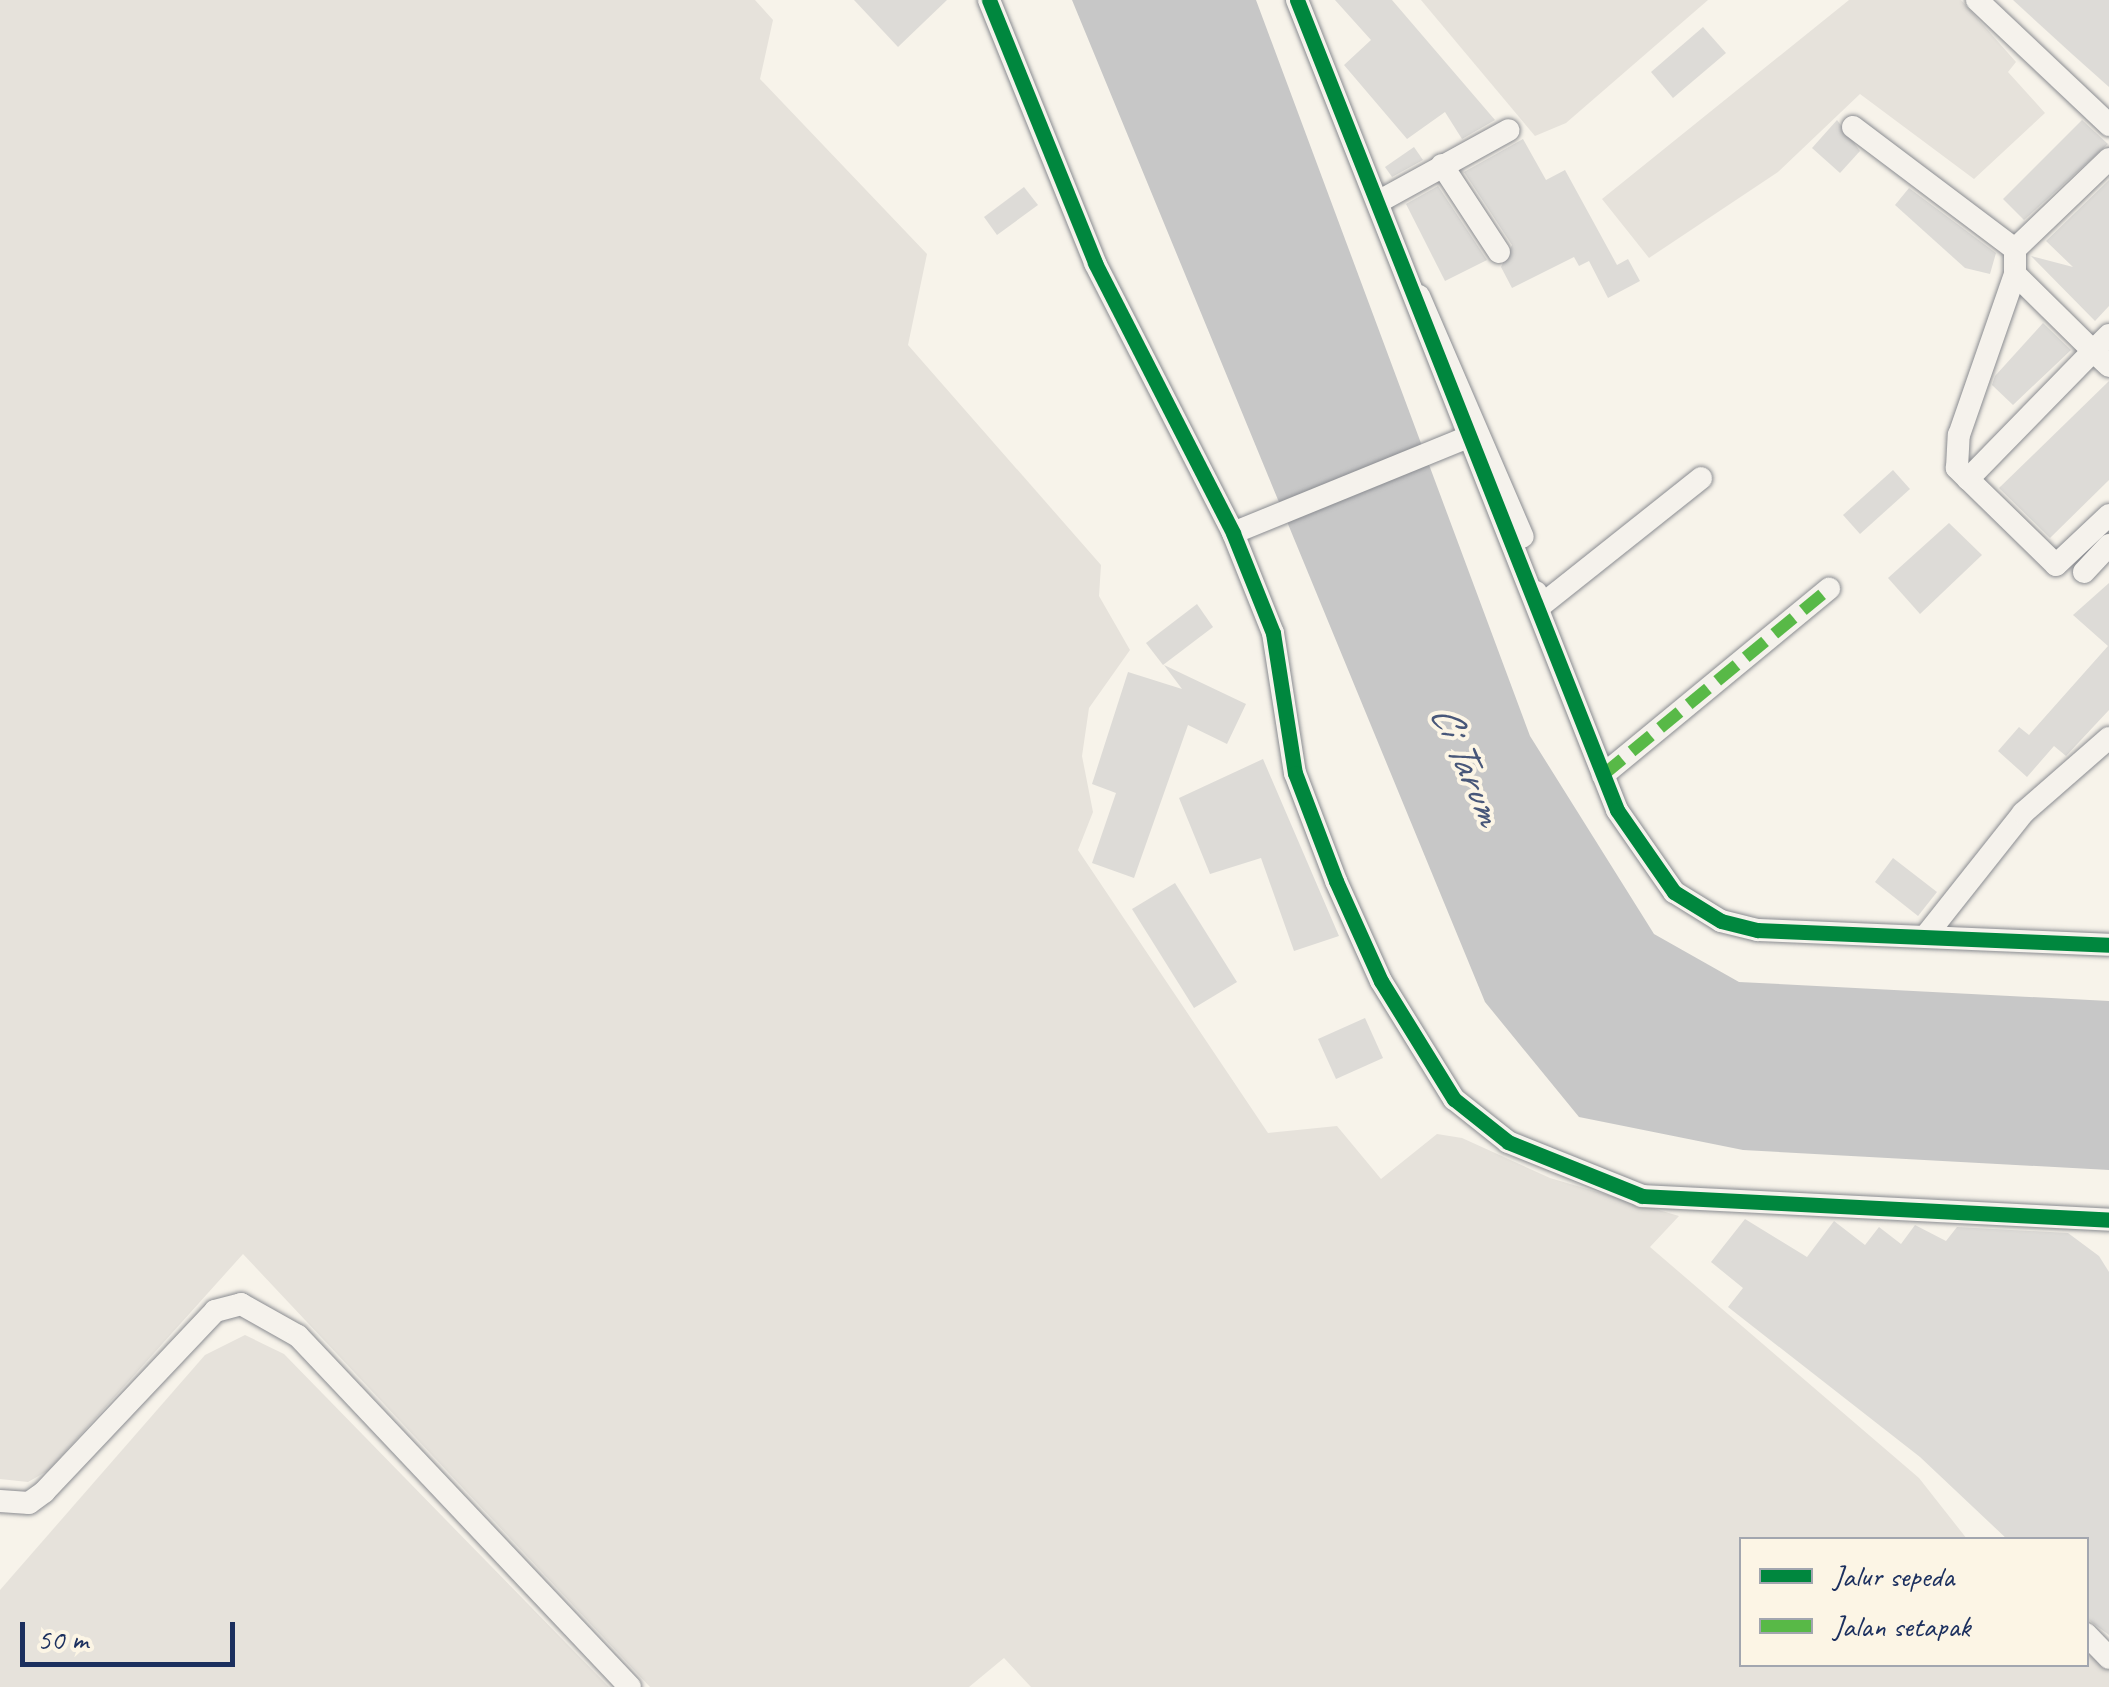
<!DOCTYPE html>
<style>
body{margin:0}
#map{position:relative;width:2109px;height:1687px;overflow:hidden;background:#f7f3ea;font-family:Caveat,sans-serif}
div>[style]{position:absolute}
.green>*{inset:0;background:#e6e2db}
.water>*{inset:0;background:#c7c7c7}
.building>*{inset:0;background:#dddbd7}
.roads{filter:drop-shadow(0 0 2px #8a8c91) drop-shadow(0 0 2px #8a8c91)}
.street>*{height:22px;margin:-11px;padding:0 11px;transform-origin:11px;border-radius:11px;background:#f5f2ec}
.quiet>*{height:12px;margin-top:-6px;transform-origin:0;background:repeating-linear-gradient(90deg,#58b947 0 25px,transparent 0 37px)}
.cycleway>*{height:15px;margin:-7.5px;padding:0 7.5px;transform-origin:7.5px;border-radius:7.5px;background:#00873e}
span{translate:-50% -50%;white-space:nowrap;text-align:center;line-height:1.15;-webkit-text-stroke:8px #fcf5e5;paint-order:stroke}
.water-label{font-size:42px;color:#485779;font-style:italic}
.legend{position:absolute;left:1739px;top:1537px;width:350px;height:130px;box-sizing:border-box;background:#fcf5e5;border:2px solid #a2a6af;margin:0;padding:12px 18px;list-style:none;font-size:30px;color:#1b2f5e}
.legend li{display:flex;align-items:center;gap:20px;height:50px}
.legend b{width:50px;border:2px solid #a2a6af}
.scale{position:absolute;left:20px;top:1622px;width:215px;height:45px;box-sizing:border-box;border:5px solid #1b2f5e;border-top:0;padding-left:12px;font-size:30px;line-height:35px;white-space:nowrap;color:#1b2f5e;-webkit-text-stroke:8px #fcf5e5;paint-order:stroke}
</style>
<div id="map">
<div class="green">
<div style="clip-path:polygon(0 0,755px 0,773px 20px,760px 79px,927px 254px,908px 345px,1101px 565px,1099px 596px,1130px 650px,1089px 708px,1082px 756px,1093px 812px,1078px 850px,1268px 1133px,1337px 1126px,1381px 1179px,1437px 1134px,1462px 1138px,1550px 1178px,1679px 1216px,1650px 1247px,1919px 1478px,1967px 1539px,1742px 1540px,1742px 1664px,2086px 1664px,2087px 1647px,2109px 1669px,2109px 1687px,1031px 1687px,1004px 1658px,969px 1687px,650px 1687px,243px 1254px,49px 1470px,28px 1482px,0 1479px)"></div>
<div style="clip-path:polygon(1421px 0,1708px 0,1566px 123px,1535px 136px)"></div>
<div style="clip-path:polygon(1849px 0,1961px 0,2016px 62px,2008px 72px,2045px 113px,1974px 179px,1860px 94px,1778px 172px,1649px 258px,1602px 199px)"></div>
<div style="clip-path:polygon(245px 1335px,284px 1354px,609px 1687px,0 1687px,0 1590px,205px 1355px)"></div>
</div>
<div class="water">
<div style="clip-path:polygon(1072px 0,1256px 0,1530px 736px,1654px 934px,1739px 982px,2109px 1001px,2109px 1170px,1743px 1150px,1579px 1117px,1485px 1002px)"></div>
</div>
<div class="building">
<div style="clip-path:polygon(854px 0,947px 0,898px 47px)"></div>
<div style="clip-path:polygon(1335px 0,1392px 0,1495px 120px,1462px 139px,1445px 112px,1407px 139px,1344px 65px,1371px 40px)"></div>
<div style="clip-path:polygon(2013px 0,2109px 0,2109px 87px,2072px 54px)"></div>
<div style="clip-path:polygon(1703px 27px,1726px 53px,1673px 98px,1651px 72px)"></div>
<div style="clip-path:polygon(1837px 120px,1860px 151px,1840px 173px,1812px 148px)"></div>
<div style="clip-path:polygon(2082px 120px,2108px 144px,2024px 220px,2003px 199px)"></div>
<div style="clip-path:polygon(1523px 139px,1546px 180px,1565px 170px,1617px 265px,1628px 259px,1640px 281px,1608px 298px,1589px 261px,1579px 266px,1574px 257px,1512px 288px,1501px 267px,1512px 245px,1464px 172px)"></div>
<div style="clip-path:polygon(1414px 147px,1423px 160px,1392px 177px,1385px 167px)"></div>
<div style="clip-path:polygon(2109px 180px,2109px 306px,2095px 321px,2031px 256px,2073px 267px,2046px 241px)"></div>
<div style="clip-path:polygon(1438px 186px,1487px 260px,1445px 281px,1406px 204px)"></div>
<div style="clip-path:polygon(1024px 187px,1038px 205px,997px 235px,984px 217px)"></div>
<div style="clip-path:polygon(1909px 188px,1996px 253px,1990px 274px,1965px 268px,1895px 205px)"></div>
<div style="clip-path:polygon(2043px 323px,2071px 350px,2013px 405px,1992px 385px,1995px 376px)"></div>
<div style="clip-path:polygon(2109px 381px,2109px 480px,2050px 538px,1999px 488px)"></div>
<div style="clip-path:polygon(1893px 470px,1910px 489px,1860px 534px,1843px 515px)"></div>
<div style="clip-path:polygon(1949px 523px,1982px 555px,1920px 614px,1888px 578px)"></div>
<div style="clip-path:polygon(2109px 583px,2109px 710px,2066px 756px,2054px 746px,2027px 777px,1998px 751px,2019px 727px,2029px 735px,2108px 646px,2073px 615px)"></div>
<div style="clip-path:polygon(1197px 604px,1213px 627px,1163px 665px,1146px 643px)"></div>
<div style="clip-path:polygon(1164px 665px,1246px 704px,1227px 744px,1188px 725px,1134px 878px,1092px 863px,1116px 793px,1092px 784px,1128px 672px,1182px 689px)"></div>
<div style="clip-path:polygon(1263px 759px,1339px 936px,1294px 951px,1261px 858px,1210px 874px,1179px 798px)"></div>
<div style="clip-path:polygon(1893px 858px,1937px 892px,1918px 916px,1875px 882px)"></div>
<div style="clip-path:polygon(1175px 883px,1237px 982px,1194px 1008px,1132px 909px)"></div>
<div style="clip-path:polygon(1365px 1018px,1383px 1058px,1336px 1079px,1318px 1039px)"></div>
<div style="clip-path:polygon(1745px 1219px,1807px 1257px,1834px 1221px,1865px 1245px,1879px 1227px,1901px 1244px,1915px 1225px,1946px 1241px,1957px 1227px,2068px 1233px,2099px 1256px,2109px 1272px,2109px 1635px,2086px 1618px,2086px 1540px,2008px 1540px,1920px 1457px,1728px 1307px,1743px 1288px,1711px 1262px)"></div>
</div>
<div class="roads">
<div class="street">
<div style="left:989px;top:0;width:284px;rotate:68deg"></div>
<div style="left:1095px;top:263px;width:303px;rotate:62.9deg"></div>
<div style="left:1233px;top:533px;width:108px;rotate:68.2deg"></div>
<div style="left:1273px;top:633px;width:142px;rotate:81.1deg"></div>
<div style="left:1295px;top:773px;width:116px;rotate:69.2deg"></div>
<div style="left:1336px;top:881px;width:110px;rotate:65.8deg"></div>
<div style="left:1381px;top:981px;width:139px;rotate:58.3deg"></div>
<div style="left:1454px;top:1099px;width:69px;rotate:38.5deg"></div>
<div style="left:1508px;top:1142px;width:144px;rotate:21.9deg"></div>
<div style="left:1642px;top:1196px;width:468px;rotate:2.9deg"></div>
<div style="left:1297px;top:0;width:871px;rotate:68.44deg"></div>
<div style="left:1617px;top:810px;width:100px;rotate:55.2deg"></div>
<div style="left:1674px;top:892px;width:55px;rotate:31.7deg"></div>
<div style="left:1721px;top:921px;width:38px;rotate:14deg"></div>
<div style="left:1758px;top:930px;width:351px;rotate:2.4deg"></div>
<div style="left:1977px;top:0;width:182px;rotate:43.4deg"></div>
<div style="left:1853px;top:127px;width:203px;rotate:37deg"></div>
<div style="left:2109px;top:159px;width:130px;rotate:136.2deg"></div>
<div style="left:2015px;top:249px;width:25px;rotate:90deg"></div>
<div style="left:2015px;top:274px;width:110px;rotate:44.6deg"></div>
<div style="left:2093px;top:351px;width:179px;rotate:134.3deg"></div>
<div style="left:1968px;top:479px;width:123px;rotate:44.3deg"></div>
<div style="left:2056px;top:565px;width:73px;rotate:-43.3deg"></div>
<div style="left:1442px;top:165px;width:104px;rotate:56.8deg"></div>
<div style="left:1378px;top:202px;width:149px;rotate:-28.8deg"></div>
<div style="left:1419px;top:296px;width:262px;rotate:66.7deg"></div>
<div style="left:2109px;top:335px;width:23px;rotate:135deg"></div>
<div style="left:2093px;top:351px;width:22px;rotate:43deg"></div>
<div style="left:1968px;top:479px;width:16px;rotate:-135deg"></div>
<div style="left:1957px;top:468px;width:33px;rotate:-87deg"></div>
<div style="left:1959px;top:435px;width:170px;rotate:-70.8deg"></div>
<div style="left:1233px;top:533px;width:248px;rotate:-22.2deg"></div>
<div style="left:2084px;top:572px;width:37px;rotate:-47deg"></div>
<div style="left:1536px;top:592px;width:15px;rotate:79deg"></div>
<div style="left:1539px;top:607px;width:207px;rotate:-38.5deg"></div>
<div style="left:1603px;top:775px;width:293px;rotate:-39.5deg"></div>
<div style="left:1928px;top:933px;width:153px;rotate:-51.6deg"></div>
<div style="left:2023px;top:813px;width:114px;rotate:-41.1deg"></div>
<div style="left:0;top:1501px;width:29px;rotate:4deg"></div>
<div style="left:29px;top:1503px;width:19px;rotate:-36deg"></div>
<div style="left:44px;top:1492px;width:249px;rotate:-46.6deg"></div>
<div style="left:215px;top:1311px;width:27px;rotate:-15deg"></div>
<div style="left:241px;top:1304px;width:65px;rotate:29.3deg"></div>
<div style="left:298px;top:1336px;width:483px;rotate:46.6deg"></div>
<div style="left:2086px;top:1634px;width:33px;rotate:46deg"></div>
</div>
</div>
<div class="quiet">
<div style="left:1603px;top:775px;width:293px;rotate:-39.5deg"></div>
</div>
<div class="cycleway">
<div style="left:989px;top:0;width:284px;rotate:68deg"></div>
<div style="left:1095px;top:263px;width:303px;rotate:62.9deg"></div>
<div style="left:1233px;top:533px;width:108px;rotate:68.2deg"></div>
<div style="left:1273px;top:633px;width:142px;rotate:81.1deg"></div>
<div style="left:1295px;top:773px;width:116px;rotate:69.2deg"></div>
<div style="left:1336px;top:881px;width:110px;rotate:65.8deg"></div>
<div style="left:1381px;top:981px;width:139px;rotate:58.3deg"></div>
<div style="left:1454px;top:1099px;width:69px;rotate:38.5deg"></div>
<div style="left:1508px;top:1142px;width:144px;rotate:21.9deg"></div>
<div style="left:1642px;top:1196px;width:468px;rotate:2.9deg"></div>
<div style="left:1297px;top:0;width:871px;rotate:68.44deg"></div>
<div style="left:1617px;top:810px;width:100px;rotate:55.2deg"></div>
<div style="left:1674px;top:892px;width:55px;rotate:31.7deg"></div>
<div style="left:1721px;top:921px;width:38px;rotate:14deg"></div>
<div style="left:1758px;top:930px;width:351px;rotate:2.4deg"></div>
</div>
<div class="water-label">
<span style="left:1467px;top:764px;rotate:67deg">Ci Tarum</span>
</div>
<ul class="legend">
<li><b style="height:12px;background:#00873e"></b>Jalur sepeda</li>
<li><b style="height:12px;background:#58b947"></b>Jalan setapak</li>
</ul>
<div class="scale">50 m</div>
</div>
